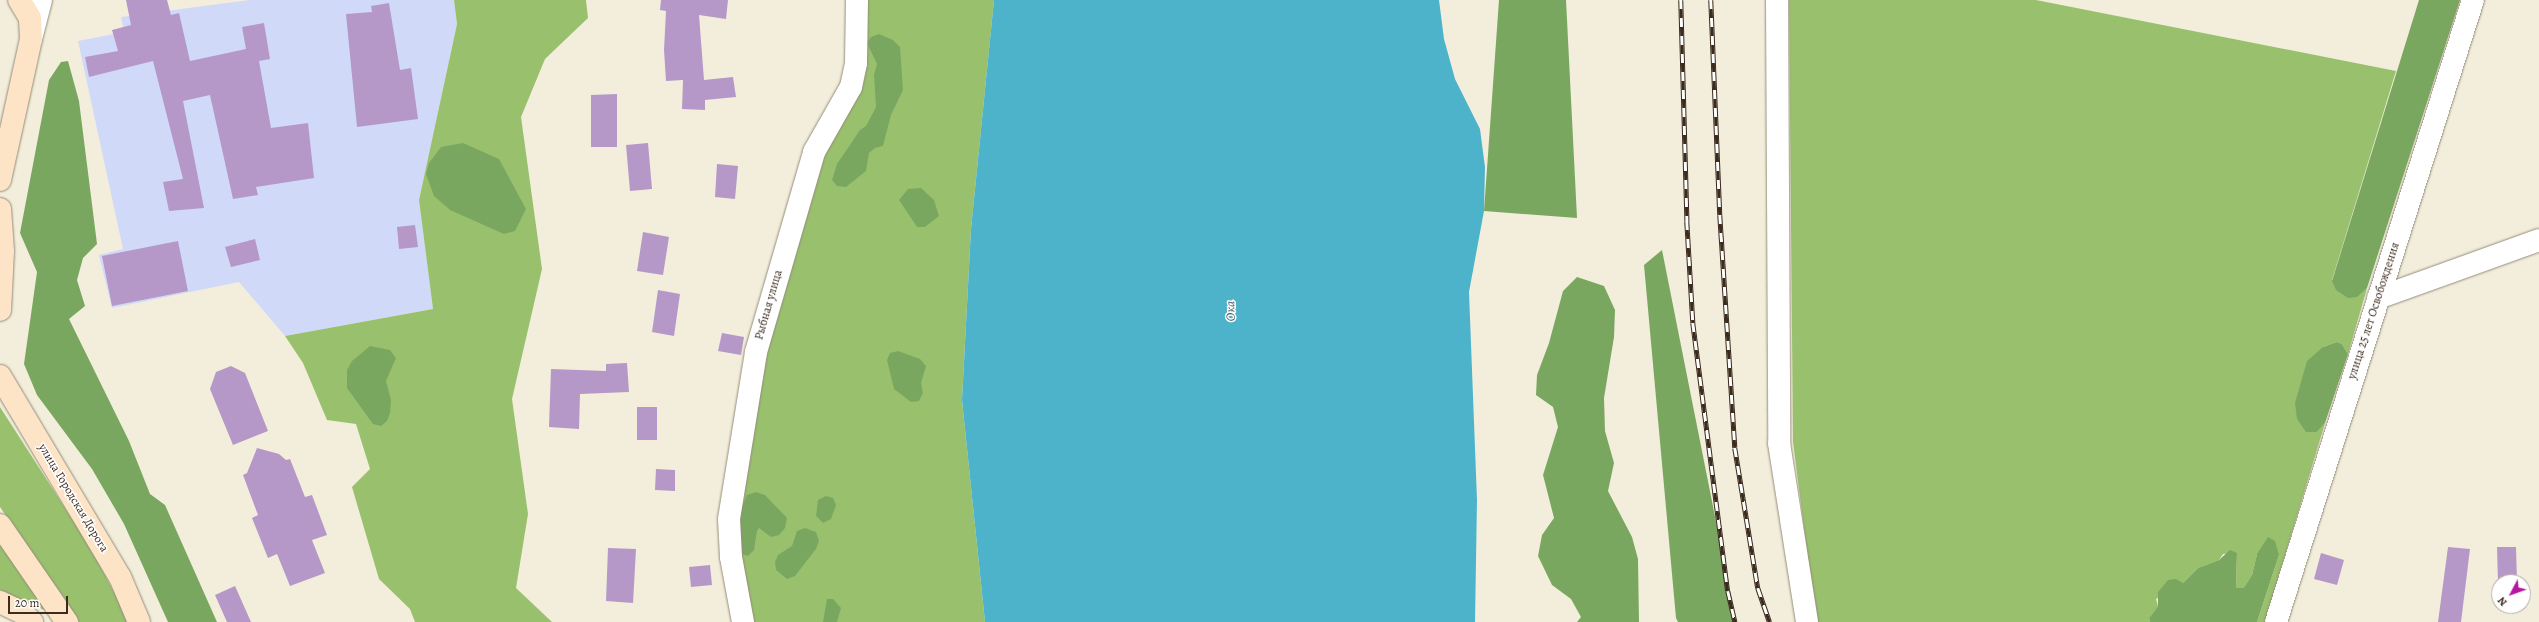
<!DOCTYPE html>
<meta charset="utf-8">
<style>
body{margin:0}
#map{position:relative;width:2539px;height:622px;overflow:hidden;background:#f2eedb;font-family:Alegreya,serif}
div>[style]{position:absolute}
.built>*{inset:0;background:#d1d9f9}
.green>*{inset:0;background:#99c16d}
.forest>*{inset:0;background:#7aa760}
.water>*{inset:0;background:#4db3cb}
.building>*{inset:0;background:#b598c7}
.roads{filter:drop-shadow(0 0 1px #968c7c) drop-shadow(0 0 1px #968c7c)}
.street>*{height:22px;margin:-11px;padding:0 11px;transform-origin:11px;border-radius:11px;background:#fff}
.secondary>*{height:22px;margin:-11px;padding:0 11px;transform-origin:11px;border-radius:11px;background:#fee4c6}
.rail>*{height:4.5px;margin-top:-2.25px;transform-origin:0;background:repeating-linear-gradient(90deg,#fff 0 9px,#3b2a1e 0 18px);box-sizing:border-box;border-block:1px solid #3b2a1e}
span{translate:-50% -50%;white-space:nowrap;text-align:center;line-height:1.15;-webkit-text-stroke:3px #fff;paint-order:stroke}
.street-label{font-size:12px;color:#3b2a1e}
.water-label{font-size:13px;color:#426163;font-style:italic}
.north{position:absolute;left:2491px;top:574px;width:40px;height:40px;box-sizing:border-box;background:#fff;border:1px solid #b1aaa5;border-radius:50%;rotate:229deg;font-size:11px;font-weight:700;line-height:16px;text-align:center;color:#3b2a1e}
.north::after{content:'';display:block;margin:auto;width:14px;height:18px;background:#b5179e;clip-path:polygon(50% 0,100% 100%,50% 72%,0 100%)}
.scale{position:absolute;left:8px;top:596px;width:60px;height:18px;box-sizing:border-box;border:2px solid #3b2a1e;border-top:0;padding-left:5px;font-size:12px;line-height:14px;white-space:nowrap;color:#3b2a1e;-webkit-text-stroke:3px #fff;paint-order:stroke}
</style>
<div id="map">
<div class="built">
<div style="clip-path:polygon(249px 0,454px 0,457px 24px,419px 200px,433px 309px,285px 336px,239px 282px,112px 308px,99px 255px,123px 249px,78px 41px,124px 32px,121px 17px)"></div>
</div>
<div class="green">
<div style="clip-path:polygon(454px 0,586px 0,588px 18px,545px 59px,521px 117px,542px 269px,512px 399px,528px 514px,516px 588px,552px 622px,415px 622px,410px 609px,379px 579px,352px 487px,370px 469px,356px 424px,327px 420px,303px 363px,285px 336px,433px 309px,419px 200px,457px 24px)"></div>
<div style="clip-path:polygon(850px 0,994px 0,971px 229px,962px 400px,985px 622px,736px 622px,749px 350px,845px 85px)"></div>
<div style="clip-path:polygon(1789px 0,2036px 0,2396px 71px,2332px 280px,2357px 296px,2367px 288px,2348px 354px,2342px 344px,2337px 342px,2323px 347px,2317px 432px,2325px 423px,2265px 622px,2257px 622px,2279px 555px,2257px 554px,2252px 575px,2244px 589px,2236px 588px,2237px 553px,2223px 554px,2219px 560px,2198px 568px,2183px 583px,2156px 599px,2158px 606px,2149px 618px,2150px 622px,1816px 622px,1793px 442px)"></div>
<div style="clip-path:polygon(0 407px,90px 547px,130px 622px,79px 622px,0 507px)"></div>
<div style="clip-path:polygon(0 545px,49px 612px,0 590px)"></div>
</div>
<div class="forest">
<div style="clip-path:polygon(1499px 0,1566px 0,1577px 218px,1484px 211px)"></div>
<div style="clip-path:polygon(2419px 0,2460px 0,2367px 288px,2357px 297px,2348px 298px,2336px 290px,2332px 281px)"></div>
<div style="clip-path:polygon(879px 34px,893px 40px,900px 47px,903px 90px,891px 115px,883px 146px,875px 148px,869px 153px,866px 171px,846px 187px,837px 186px,832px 180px,837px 164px,860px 130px,866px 126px,876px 107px,874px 75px,877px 64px,867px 43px,871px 37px)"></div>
<div style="clip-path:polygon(68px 61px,79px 101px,97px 244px,83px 258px,77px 280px,85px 306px,69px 319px,129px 441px,150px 494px,165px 505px,217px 622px,168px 622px,124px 524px,92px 469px,37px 395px,24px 364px,37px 272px,20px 233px,49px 80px,61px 62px)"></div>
<div style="clip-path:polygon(463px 143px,499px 159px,526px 209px,515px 231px,504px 234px,450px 210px,434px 196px,426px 174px,429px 163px,441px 147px)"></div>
<div style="clip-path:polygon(921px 188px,934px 200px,939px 216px,925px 227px,917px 227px,899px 200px,908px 189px)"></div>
<div style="clip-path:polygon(1662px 250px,1736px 622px,1678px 622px,1676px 618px,1644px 265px)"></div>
<div style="clip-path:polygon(1577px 277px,1604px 286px,1615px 310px,1614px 337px,1604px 398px,1605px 431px,1614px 463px,1608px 491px,1632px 537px,1638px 559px,1639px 622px,1577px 622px,1581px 617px,1571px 599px,1552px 585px,1538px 556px,1542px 535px,1554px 518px,1543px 475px,1558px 427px,1553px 407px,1536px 395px,1537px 375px,1549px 343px,1563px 291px)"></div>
<div style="clip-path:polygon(2337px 342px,2342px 344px,2348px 354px,2325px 423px,2317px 432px,2306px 432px,2297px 419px,2295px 403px,2307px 361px,2323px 347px)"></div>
<div style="clip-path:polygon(370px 346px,390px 350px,396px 358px,386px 381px,391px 400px,390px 413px,387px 421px,381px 426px,373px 424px,347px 388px,347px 370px,352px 361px)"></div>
<div style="clip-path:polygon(898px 351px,920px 359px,926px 366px,921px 383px,923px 393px,919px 401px,911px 402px,894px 389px,887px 360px,890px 353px)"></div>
<div style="clip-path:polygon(756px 492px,765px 495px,787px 518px,785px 528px,779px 535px,771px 537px,759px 528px,757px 531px,754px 550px,748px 556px,739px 553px,732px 530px,747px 495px)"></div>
<div style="clip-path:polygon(826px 496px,833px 498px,836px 505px,831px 519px,823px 523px,816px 516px,818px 500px)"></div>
<div style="clip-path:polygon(805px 528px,816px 532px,819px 541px,816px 549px,795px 576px,787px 579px,776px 570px,775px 562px,778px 555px,792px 546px,797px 531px)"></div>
<div style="clip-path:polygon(2268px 537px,2275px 541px,2279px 555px,2257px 622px,2150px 622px,2149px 618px,2158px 606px,2158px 592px,2168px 580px,2176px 579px,2183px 583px,2198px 568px,2219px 560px,2230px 550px,2237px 553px,2236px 588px,2244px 588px,2252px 575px,2257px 554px)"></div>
<div style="clip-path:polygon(827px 599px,833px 599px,841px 608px,837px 622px,823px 622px)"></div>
</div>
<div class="water">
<div style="clip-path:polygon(994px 0,1439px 0,1444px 39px,1455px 79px,1480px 129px,1485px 167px,1484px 211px,1469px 292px,1477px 500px,1475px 622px,985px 622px,962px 400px,971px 229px)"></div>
</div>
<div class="building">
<div style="clip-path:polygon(126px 0,167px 0,171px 15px,179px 13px,190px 61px,246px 49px,242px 27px,264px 23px,270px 59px,259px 61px,271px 128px,308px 123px,314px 178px,256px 187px,258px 195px,233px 199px,210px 95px,183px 101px,204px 208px,169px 211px,163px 182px,183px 179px,153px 61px,89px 77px,85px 57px,118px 51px,112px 30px,131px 25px)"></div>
<div style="clip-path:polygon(661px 0,728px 0,726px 19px,699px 15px,704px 80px,733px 77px,736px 97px,705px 100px,705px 110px,682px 109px,683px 80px,666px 81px,664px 50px,666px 11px,660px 10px)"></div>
<div style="clip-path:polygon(389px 3px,400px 70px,411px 68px,418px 119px,357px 127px,346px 14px,372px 12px,371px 6px)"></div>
<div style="clip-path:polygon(617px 94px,617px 147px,591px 147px,591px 95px)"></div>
<div style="clip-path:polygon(648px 143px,652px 189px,630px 191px,626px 145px)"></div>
<div style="clip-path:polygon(717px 164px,738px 166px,735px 199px,715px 197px)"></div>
<div style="clip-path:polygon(415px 225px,418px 247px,399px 249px,397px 227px)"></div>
<div style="clip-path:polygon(643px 232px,669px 237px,663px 275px,637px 271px)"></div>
<div style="clip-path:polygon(255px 239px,260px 260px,231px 267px,225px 247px)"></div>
<div style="clip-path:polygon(178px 241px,188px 291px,112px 306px,102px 256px)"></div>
<div style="clip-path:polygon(658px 290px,680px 294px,674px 336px,652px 332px)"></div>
<div style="clip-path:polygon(722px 333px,744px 337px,741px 355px,718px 351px)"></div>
<div style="clip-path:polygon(627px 363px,629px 392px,580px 394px,579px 429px,549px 427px,551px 369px,606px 371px,606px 364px)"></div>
<div style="clip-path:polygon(231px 366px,245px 373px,268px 431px,233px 445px,210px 389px,216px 372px)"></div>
<div style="clip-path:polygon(637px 407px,657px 407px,657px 440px,637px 440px)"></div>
<div style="clip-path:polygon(257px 448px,279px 454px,286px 460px,290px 459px,305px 497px,312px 495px,327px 535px,312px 540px,325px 573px,290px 586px,277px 554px,268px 558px,252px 518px,258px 515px,243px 475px,247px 473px)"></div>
<div style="clip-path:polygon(656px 469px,675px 470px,675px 491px,655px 490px)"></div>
<div style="clip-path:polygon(2448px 547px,2470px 549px,2461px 622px,2438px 622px)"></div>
<div style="clip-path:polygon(2497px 547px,2516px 547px,2517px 582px,2498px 582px)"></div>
<div style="clip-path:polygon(608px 548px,636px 549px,633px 603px,606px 601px)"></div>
<div style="clip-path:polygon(2321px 553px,2344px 560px,2337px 585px,2314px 579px)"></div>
<div style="clip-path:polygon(710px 565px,712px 585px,691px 587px,689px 567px)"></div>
<div style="clip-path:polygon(235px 586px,251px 622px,227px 622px,215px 595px)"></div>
</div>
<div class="roads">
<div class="street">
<div style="left:1777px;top:0;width:443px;rotate:89.7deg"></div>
<div style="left:1779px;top:443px;width:181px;rotate:81.1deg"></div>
<div style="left:31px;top:39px;width:40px;rotate:-75.6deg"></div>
<div style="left:2378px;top:298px;width:171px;rotate:-19.8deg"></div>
<div style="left:743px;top:622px;width:66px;rotate:-100.5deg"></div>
<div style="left:731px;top:557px;width:38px;rotate:-93deg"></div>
<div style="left:729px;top:519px;width:169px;rotate:-80.8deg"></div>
<div style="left:756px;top:352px;width:208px;rotate:-73.8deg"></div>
<div style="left:814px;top:152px;width:75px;rotate:-60.4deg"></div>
<div style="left:851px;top:87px;width:25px;rotate:-78deg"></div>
<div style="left:856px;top:63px;width:63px;rotate:-89.1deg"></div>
<div style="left:2276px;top:622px;width:652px;rotate:-72.43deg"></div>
</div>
<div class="secondary">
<div style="left:0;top:180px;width:144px;rotate:-77.6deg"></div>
<div style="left:31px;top:39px;width:21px;rotate:-93deg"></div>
<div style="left:30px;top:18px;width:21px;rotate:-121deg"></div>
<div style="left:0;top:209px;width:42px;rotate:85.9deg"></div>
<div style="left:3px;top:251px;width:59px;rotate:92.9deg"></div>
<div style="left:0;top:376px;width:234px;rotate:59.2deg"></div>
<div style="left:120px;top:577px;width:49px;rotate:67.1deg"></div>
<div style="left:0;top:525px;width:118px;rotate:55.4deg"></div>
<div style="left:0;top:602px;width:25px;rotate:26deg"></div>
<div style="left:23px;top:613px;width:13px;rotate:45deg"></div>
</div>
</div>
<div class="rail">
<div style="left:1681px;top:0;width:221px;rotate:88.4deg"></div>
<div style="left:1687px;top:221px;width:102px;rotate:86.6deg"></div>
<div style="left:1693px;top:323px;width:270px;rotate:82.6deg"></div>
<div style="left:1728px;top:591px;width:32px;rotate:77deg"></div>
<div style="left:1711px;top:0;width:215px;rotate:87.6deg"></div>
<div style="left:1720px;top:215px;width:233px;rotate:86.3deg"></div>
<div style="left:1735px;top:448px;width:142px;rotate:80.7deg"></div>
<div style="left:1758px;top:588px;width:36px;rotate:71deg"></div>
</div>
<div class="street-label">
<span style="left:769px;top:305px;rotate:-74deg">Рыбная улица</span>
<span style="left:2374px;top:311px;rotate:-72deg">улица 25 лет Освобождения</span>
<span style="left:73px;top:498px;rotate:59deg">улица Городская Дорога</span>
</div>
<div class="water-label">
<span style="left:1231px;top:311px;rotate:-92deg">Ока</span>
</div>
<div class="north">N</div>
<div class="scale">20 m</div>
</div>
